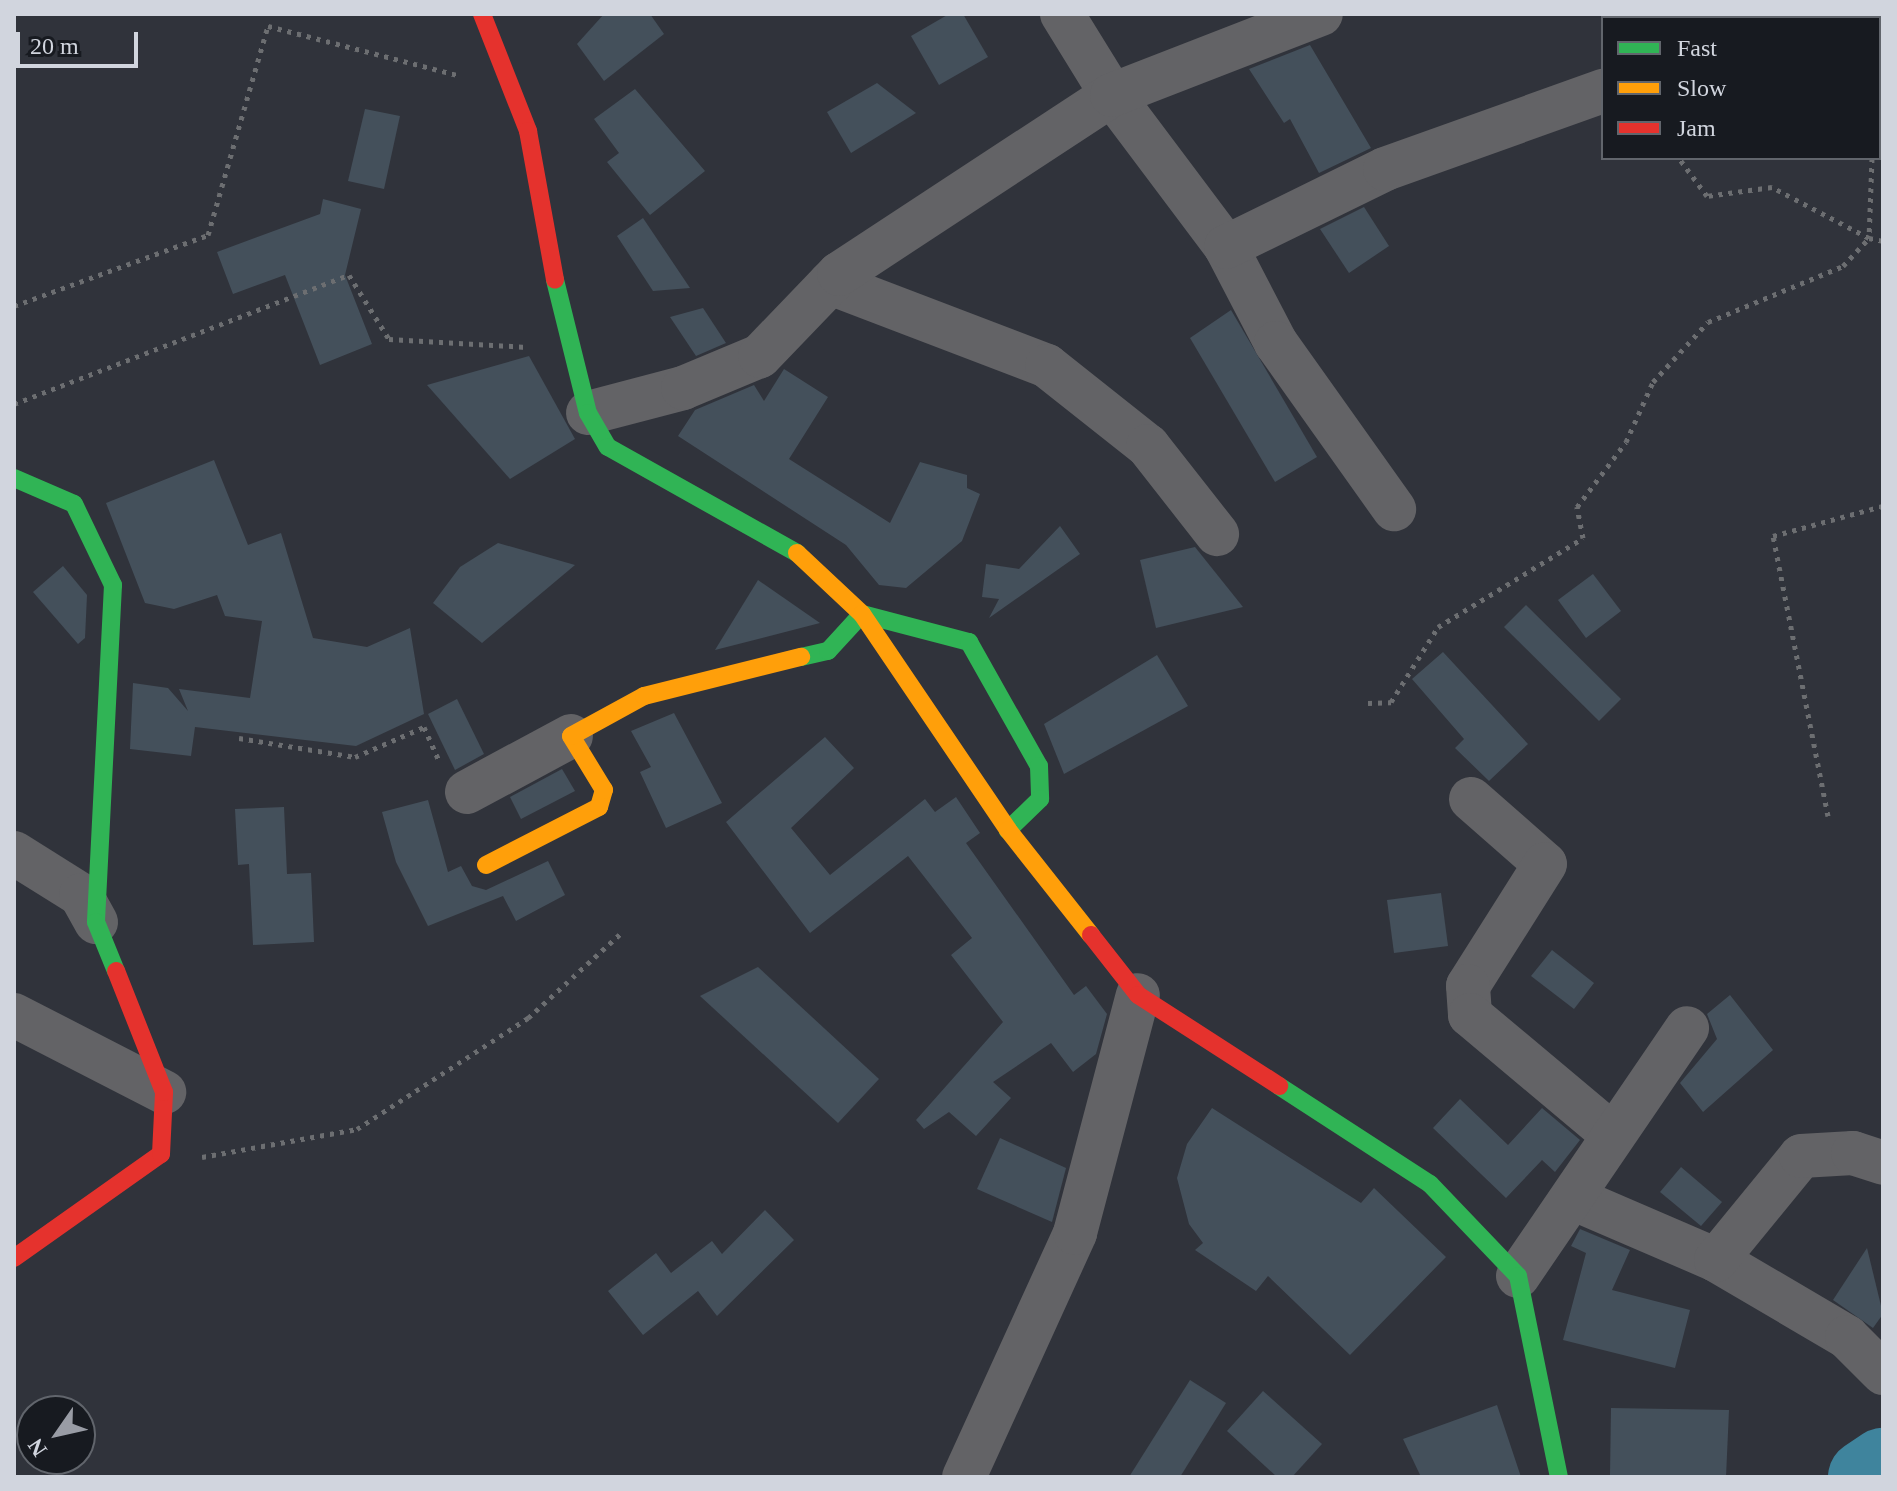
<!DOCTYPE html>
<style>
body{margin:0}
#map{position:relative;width:1897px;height:1491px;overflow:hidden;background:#30333b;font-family:"Times New Roman",serif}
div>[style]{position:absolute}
.river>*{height:74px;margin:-37px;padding:0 37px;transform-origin:37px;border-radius:37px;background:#3f849d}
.building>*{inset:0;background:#44505b}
.path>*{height:5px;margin-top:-2.5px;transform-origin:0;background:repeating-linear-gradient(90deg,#6c6e71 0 4px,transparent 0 10px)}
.street>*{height:44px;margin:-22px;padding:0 22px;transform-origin:22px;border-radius:22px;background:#636366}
.fast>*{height:18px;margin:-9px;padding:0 9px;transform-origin:9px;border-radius:9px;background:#30b455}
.slow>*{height:18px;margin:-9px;padding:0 9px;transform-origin:9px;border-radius:9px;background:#ff9f0a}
.jam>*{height:18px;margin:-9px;padding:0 9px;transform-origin:9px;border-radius:9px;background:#e5322d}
span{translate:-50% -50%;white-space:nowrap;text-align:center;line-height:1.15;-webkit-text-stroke:8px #171a20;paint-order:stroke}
.frame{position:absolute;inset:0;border:16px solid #d1d5de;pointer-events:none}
.legend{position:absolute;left:1601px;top:16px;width:280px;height:144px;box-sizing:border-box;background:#171a20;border:2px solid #61656c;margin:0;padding:10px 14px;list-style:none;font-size:24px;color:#d1d5de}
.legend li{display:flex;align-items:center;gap:16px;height:40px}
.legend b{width:40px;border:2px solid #61656c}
.north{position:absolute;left:16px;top:1395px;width:80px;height:80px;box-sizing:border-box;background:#171a20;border:2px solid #61656c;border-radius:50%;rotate:236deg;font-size:22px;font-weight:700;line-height:32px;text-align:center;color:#d1d5de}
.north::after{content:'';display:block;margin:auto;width:28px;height:36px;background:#999ca5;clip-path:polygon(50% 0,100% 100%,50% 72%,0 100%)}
.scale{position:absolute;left:16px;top:32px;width:122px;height:36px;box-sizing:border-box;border:4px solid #d1d5de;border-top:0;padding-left:10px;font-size:24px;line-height:28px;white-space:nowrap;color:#d1d5de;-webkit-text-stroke:6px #171a20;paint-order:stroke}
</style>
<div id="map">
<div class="river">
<div style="left:1865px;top:1477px;width:22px;rotate:-34deg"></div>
</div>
<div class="building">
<div style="clip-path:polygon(604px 14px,650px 14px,664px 34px,604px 81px,577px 44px)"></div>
<div style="clip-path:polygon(949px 14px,963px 14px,988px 57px,939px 85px,911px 36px)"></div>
<div style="clip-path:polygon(1310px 45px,1371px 148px,1319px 173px,1290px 119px,1284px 123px,1249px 69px)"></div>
<div style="clip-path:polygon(877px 83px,916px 113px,851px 153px,827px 112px)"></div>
<div style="clip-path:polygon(635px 89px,705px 171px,650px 215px,607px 162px,619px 153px,594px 119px)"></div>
<div style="clip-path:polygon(365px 109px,400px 116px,384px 189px,348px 181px)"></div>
<div style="clip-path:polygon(323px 199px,361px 209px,345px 275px,372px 344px,320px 365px,285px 275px,233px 294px,217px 252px,320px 214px)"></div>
<div style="clip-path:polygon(1364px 207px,1389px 246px,1349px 273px,1320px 229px)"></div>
<div style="clip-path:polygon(643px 218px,690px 288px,653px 291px,617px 236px)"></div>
<div style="clip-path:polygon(703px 308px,726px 343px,696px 356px,670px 317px)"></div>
<div style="clip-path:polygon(1231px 310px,1317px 457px,1275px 482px,1190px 338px)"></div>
<div style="clip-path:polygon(529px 356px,575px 439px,510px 479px,427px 385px)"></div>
<div style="clip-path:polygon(784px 369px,828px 397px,789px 459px,890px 523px,920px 462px,967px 475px,967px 488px,980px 494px,962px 541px,906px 588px,879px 585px,846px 545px,678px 436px,695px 410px,754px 385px,764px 401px)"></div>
<div style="clip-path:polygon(214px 460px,248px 545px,281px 533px,313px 638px,367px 647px,410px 628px,424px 714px,356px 746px,195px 727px,191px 756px,130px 749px,133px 683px,168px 688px,188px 711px,179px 689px,250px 698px,262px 621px,225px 616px,217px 595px,174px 609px,145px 603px,106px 503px)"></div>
<div style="clip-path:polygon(1060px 526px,1080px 554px,989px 618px,999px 599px,982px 597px,986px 564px,1019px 569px)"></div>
<div style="clip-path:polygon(498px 543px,575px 565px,482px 643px,433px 603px,460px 567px)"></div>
<div style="clip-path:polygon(1195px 547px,1243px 607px,1156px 628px,1140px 560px)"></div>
<div style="clip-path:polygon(63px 566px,87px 595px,85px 638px,78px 644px,33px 592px)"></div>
<div style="clip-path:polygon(1593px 574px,1621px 611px,1586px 638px,1558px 600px)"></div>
<div style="clip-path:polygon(758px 580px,820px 623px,715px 650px)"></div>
<div style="clip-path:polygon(1526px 605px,1621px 699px,1599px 721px,1504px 627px)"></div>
<div style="clip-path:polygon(1443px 652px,1528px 744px,1489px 781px,1455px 748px,1464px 739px,1412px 679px)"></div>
<div style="clip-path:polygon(1157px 655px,1188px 706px,1064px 774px,1044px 724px)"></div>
<div style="clip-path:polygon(457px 699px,484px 754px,455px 770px,428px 714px)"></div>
<div style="clip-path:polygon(674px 713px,722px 803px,666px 828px,640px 772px,651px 767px,631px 731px)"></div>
<div style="clip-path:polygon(825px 737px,854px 768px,791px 828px,830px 875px,925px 799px,935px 812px,956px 797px,980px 833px,966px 843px,1074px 995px,1086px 986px,1107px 1014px,1096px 1054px,1073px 1072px,1051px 1043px,993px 1082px,1011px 1098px,976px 1136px,949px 1112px,924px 1129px,916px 1120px,1003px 1022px,951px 955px,972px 938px,908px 856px,810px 933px,726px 822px)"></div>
<div style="clip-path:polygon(562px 769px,575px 791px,521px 819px,510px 797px)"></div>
<div style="clip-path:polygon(428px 800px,448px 872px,461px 866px,472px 886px,486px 890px,548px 861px,565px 895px,516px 921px,503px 896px,428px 926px,396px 862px,382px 812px)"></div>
<div style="clip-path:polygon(284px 807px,287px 874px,311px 873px,314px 942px,253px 945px,249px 864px,238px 865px,235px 809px)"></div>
<div style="clip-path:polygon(1441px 893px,1448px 946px,1394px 953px,1387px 900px)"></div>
<div style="clip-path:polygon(1552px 950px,1594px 983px,1574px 1009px,1531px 976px)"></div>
<div style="clip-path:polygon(758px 967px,879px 1079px,838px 1123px,700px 996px)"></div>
<div style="clip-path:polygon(1730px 995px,1773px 1050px,1703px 1112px,1680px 1083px,1717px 1039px,1707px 1014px)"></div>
<div style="clip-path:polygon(1460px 1099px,1508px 1145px,1542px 1108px,1580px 1140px,1555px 1172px,1542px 1160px,1506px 1198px,1433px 1128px)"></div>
<div style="clip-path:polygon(1212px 1108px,1361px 1203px,1374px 1188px,1446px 1257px,1350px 1355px,1268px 1276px,1256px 1291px,1195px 1250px,1203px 1243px,1189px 1224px,1177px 1178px,1187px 1144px)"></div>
<div style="clip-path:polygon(1000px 1138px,1066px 1168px,1052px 1222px,977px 1189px)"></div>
<div style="clip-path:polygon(1681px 1167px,1722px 1202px,1701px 1226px,1660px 1192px)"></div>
<div style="clip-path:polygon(765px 1210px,794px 1240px,717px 1316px,698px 1291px,643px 1335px,608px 1291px,656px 1253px,671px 1273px,712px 1241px,722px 1254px)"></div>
<div style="clip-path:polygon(1580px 1229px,1630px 1250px,1612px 1290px,1690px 1310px,1675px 1368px,1563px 1340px,1586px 1253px,1571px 1246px)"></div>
<div style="clip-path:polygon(1867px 1248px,1883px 1314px,1873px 1328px,1833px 1300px)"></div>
<div style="clip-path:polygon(1190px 1380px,1226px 1403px,1180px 1477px,1129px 1477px)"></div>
<div style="clip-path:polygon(1263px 1391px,1322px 1444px,1292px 1477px,1277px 1477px,1227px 1431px)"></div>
<div style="clip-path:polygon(1497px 1405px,1521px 1477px,1421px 1477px,1403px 1439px)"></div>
<div style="clip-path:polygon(1611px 1408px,1729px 1410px,1726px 1477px,1610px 1475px)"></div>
</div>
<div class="path">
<div style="left:1808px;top:14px;width:5px;rotate:53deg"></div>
<div style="left:1872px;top:158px;width:80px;rotate:92.1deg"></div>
<div style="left:1869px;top:238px;width:14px;rotate:12deg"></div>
<div style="left:14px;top:306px;width:207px;rotate:-20.1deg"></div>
<div style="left:208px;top:235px;width:217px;rotate:-74deg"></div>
<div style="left:268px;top:26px;width:199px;rotate:14.5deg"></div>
<div style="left:14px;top:404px;width:359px;rotate:-21.1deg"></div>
<div style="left:349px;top:275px;width:75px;rotate:58deg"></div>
<div style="left:389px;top:339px;width:137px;rotate:3.3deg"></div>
<div style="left:1368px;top:703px;width:23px;rotate:-2deg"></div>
<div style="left:1391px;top:702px;width:89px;rotate:-57.9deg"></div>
<div style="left:1438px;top:627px;width:170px;rotate:-31.5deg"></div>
<div style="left:1583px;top:538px;width:32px;rotate:-101deg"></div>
<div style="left:1577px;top:507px;width:81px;rotate:-53deg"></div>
<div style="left:1626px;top:442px;width:66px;rotate:-65.8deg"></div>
<div style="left:1653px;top:382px;width:81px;rotate:-47.5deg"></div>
<div style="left:1708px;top:322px;width:146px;rotate:-22.5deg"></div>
<div style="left:1843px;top:266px;width:38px;rotate:-47deg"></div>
<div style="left:1869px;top:238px;width:110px;rotate:-152.3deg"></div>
<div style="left:1772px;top:187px;width:66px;rotate:172.1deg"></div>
<div style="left:1707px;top:196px;width:47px;rotate:-126.4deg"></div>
<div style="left:239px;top:738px;width:118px;rotate:9.3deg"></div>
<div style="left:355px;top:757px;width:75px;rotate:-23.5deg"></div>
<div style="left:424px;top:727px;width:39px;rotate:66deg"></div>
<div style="left:1828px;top:816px;width:285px;rotate:-101.1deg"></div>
<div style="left:1773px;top:536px;width:114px;rotate:-15.3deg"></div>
<div style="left:202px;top:1157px;width:158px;rotate:-10.2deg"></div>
<div style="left:357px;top:1129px;width:204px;rotate:-33deg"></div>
<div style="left:528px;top:1018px;width:126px;rotate:-42.4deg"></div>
</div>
<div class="street">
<div style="left:1062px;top:14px;width:95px;rotate:58.3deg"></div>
<div style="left:1112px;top:95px;width:190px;rotate:53.1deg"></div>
<div style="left:1226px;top:247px;width:108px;rotate:62.5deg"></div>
<div style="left:1276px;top:343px;width:204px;rotate:54.6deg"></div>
<div style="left:1226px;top:247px;width:177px;rotate:-26.1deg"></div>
<div style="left:1385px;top:169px;width:232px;rotate:-19.7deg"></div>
<div style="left:830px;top:283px;width:232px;rotate:20.9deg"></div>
<div style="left:1047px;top:366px;width:129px;rotate:38.4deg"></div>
<div style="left:1148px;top:446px;width:112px;rotate:51.9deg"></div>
<div style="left:588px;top:413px;width:98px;rotate:-14.7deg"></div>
<div style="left:683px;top:388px;width:83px;rotate:-22.6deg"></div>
<div style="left:760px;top:356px;width:114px;rotate:-46.1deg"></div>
<div style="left:839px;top:274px;width:326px;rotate:-33.3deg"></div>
<div style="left:1112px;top:95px;width:224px;rotate:-21.2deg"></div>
<div style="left:467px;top:792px;width:118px;rotate:-28.3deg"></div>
<div style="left:1471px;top:799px;width:98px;rotate:41.3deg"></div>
<div style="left:1545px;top:864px;width:144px;rotate:122.3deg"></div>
<div style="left:1468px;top:986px;width:29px;rotate:86deg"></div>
<div style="left:1470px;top:1015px;width:185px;rotate:40deg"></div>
<div style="left:14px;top:853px;width:79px;rotate:32.1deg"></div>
<div style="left:81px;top:895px;width:31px;rotate:61deg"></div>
<div style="left:14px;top:1015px;width:169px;rotate:27.2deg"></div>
<div style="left:1577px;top:1200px;width:151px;rotate:23.3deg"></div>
<div style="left:1716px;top:1260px;width:152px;rotate:30.4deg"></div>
<div style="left:1847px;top:1337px;width:51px;rotate:45deg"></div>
<div style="left:1716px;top:1260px;width:134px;rotate:-50.7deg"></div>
<div style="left:1801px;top:1156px;width:52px;rotate:-3.3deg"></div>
<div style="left:1853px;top:1153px;width:32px;rotate:18deg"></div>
<div style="left:1518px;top:1276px;width:300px;rotate:-55.7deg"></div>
<div style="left:964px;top:1477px;width:268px;rotate:-65.5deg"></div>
<div style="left:1075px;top:1233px;width:246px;rotate:-75.2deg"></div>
</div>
<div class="fast">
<div style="left:555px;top:280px;width:137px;rotate:76.1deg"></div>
<div style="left:588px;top:413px;width:39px;rotate:60deg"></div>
<div style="left:608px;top:447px;width:217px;rotate:29.3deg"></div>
<div style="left:14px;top:478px;width:65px;rotate:23.4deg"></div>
<div style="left:74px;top:504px;width:90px;rotate:64.3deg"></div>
<div style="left:113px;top:585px;width:337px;rotate:92.9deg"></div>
<div style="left:96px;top:922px;width:53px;rotate:67.8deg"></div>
<div style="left:801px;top:657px;width:28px;rotate:-13deg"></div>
<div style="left:828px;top:651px;width:50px;rotate:-47.4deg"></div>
<div style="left:862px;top:614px;width:111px;rotate:14.7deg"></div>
<div style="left:969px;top:642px;width:142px;rotate:60.6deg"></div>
<div style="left:1039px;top:766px;width:33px;rotate:88deg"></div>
<div style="left:1040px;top:799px;width:45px;rotate:135.9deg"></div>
<div style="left:1279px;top:1086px;width:180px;rotate:33deg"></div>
<div style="left:1430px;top:1184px;width:127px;rotate:46.3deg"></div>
<div style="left:1518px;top:1276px;width:205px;rotate:78.5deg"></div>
</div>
<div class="slow">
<div style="left:797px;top:553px;width:89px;rotate:43.2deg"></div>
<div style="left:862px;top:614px;width:261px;rotate:55.9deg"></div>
<div style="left:1008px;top:830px;width:134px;rotate:51.7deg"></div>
<div style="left:486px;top:865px;width:127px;rotate:-27.2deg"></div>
<div style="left:599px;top:807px;width:18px;rotate:-74deg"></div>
<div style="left:604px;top:790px;width:63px;rotate:-121.4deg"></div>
<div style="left:571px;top:736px;width:83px;rotate:-28.7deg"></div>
<div style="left:644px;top:696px;width:162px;rotate:-14deg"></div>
</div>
<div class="jam">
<div style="left:482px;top:14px;width:126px;rotate:68.5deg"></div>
<div style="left:528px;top:131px;width:151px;rotate:79.7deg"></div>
<div style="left:1091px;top:935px;width:76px;rotate:51.9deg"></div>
<div style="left:1138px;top:995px;width:168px;rotate:32.8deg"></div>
<div style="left:14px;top:1258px;width:180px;rotate:-35.3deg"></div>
<div style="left:161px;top:1154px;width:62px;rotate:-87.2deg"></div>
<div style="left:164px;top:1092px;width:130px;rotate:-111.6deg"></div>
</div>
<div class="frame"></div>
<ul class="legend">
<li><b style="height:10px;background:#30b455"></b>Fast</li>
<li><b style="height:10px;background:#ff9f0a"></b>Slow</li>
<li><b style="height:10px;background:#e5322d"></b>Jam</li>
</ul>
<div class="north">N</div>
<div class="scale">20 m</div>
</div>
